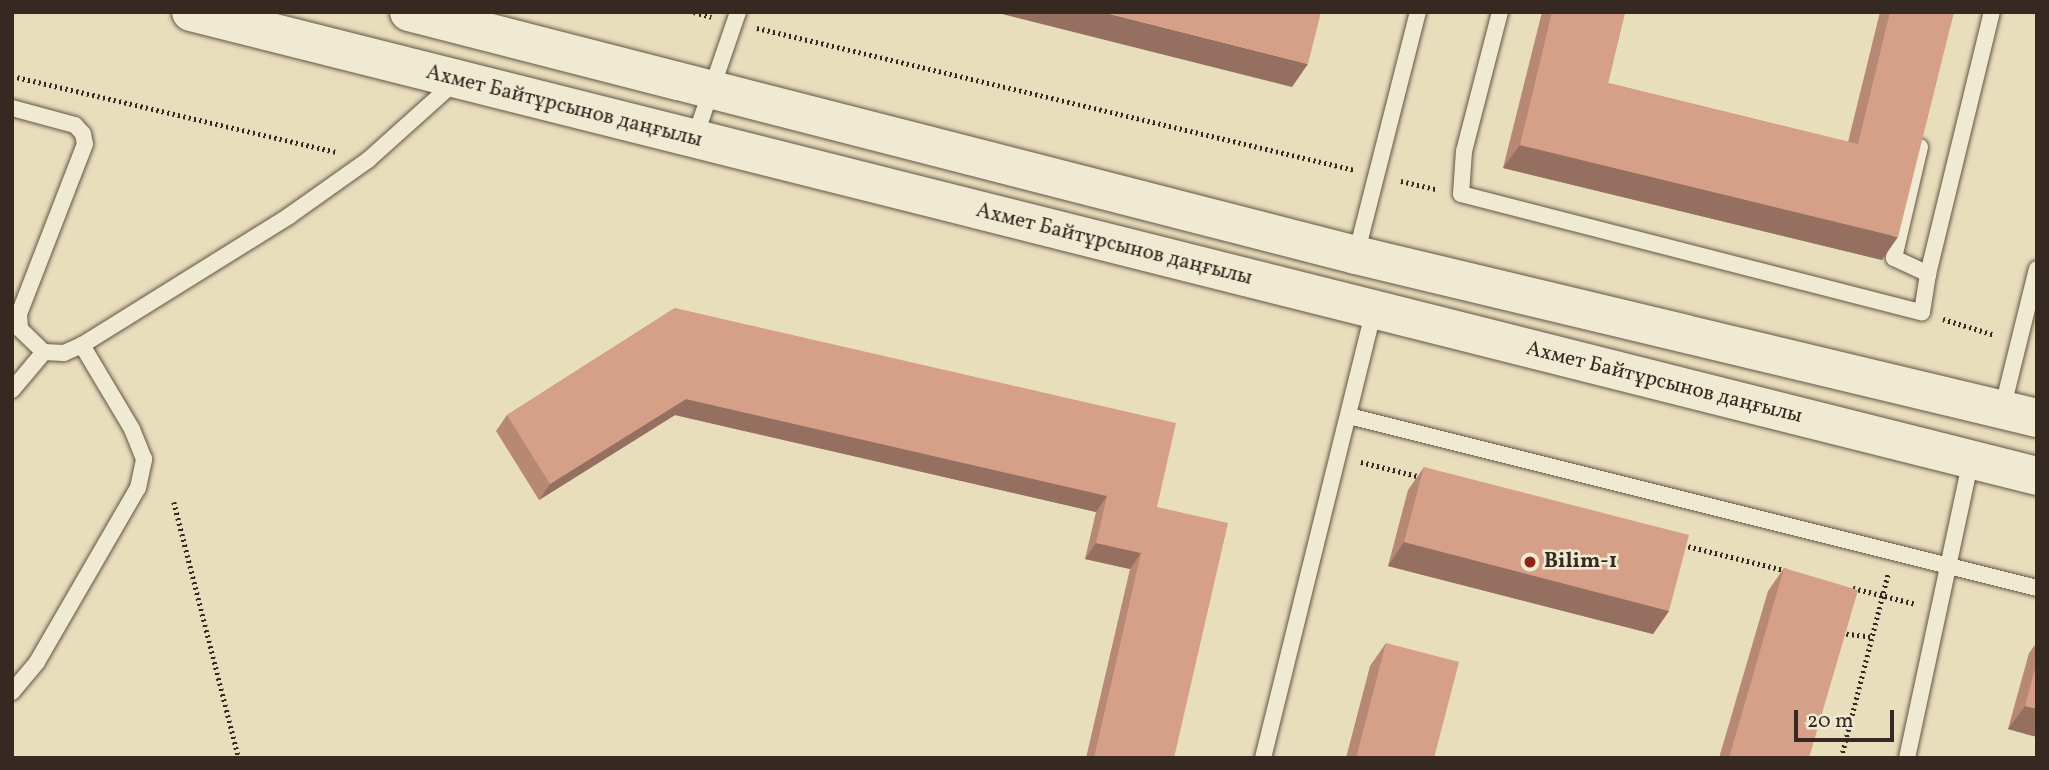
<!DOCTYPE html>
<meta charset="utf-8">
<style>
body{margin:0}
#map{position:relative;width:2049px;height:770px;overflow:hidden;background:#e9debb;font-family:Vollkorn,serif}
div>[style]{position:absolute}
.path>*{height:4.5px;margin-top:-2.25px;transform-origin:0;background:repeating-linear-gradient(90deg,#352921 0 2px,transparent 0 5.5px)}
.roads{filter:drop-shadow(0 0 2px #625648) drop-shadow(0 0 2px #625648)}
.service>*{height:16px;margin:-8px;padding:0 8px;transform-origin:8px;border-radius:8px;background:#f1ead3}
.tertiary>*{height:38px;margin:-19px;padding:0 19px;transform-origin:19px;border-radius:19px;background:#f1ead3}
.wall>*{inset:0;background:#b78975}
.shaded-wall>*{inset:0;background:#956f5f}
.building>*{inset:0;background:#d59f88}
.dots>*{width:19px;height:19px;translate:-50% -50%;box-sizing:border-box;border:4px solid #f1ead3;border-radius:50%}
span{translate:-50% -50%;white-space:nowrap;text-align:center;line-height:1.15;-webkit-text-stroke:5px #f1ead3;paint-order:stroke}
.street-label{font-size:21px;color:#352921}
.poi-label{font-size:21px;color:#352921;font-weight:700}
.left{translate:0 -50%;text-align:left}
.frame{position:absolute;inset:0;border:14px solid #352921;pointer-events:none}
.scale{position:absolute;left:1794px;top:710px;width:100px;height:32px;box-sizing:border-box;border:4px solid #352921;border-top:0;padding-left:9px;font-size:21px;line-height:24px;white-space:nowrap;color:#352921;-webkit-text-stroke:5px #f1ead3;paint-order:stroke}
</style>
<div id="map">
<div class="path">
<div style="left:694px;top:12px;width:18px;rotate:16deg"></div>
<div style="left:757px;top:28px;width:615px;rotate:13.36deg"></div>
<div style="left:12px;top:76px;width:332px;rotate:13.2deg"></div>
<div style="left:1401px;top:181px;width:36px;rotate:13deg"></div>
<div style="left:1943px;top:319px;width:54px;rotate:17.1deg"></div>
<div style="left:1361px;top:462px;width:62px;rotate:14deg"></div>
<div style="left:174px;top:502px;width:264px;rotate:75.8deg"></div>
<div style="left:1683px;top:545px;width:107px;rotate:14deg"></div>
<div style="left:1853px;top:588px;width:65px;rotate:14.3deg"></div>
<div style="left:1841px;top:633px;width:31px;rotate:7deg"></div>
<div style="left:1841px;top:758px;width:190px;rotate:-75.7deg"></div>
</div>
<div class="roads">
<div class="service">
<div style="left:1500px;top:12px;width:144px;rotate:104.5deg"></div>
<div style="left:1464px;top:151px;width:43px;rotate:94deg"></div>
<div style="left:1461px;top:194px;width:476px;rotate:14.4deg"></div>
<div style="left:1922px;top:312px;width:38px;rotate:-81deg"></div>
<div style="left:1928px;top:274px;width:270px;rotate:-76.3deg"></div>
<div style="left:12px;top:108px;width:65px;rotate:15.1deg"></div>
<div style="left:75px;top:125px;width:12px;rotate:48deg"></div>
<div style="left:83px;top:134px;width:10px;rotate:79deg"></div>
<div style="left:85px;top:144px;width:182px;rotate:111.2deg"></div>
<div style="left:694px;top:140px;width:135px;rotate:-71deg"></div>
<div style="left:1920px;top:147px;width:114px;rotate:103.2deg"></div>
<div style="left:1894px;top:258px;width:38px;rotate:25deg"></div>
<div style="left:1356px;top:255px;width:251px;rotate:-75.7deg"></div>
<div style="left:12px;top:312px;width:7px;rotate:16deg"></div>
<div style="left:19px;top:314px;width:15px;rotate:86deg"></div>
<div style="left:20px;top:329px;width:33px;rotate:44deg"></div>
<div style="left:44px;top:352px;width:20px;rotate:3deg"></div>
<div style="left:64px;top:353px;width:20px;rotate:-24deg"></div>
<div style="left:82px;top:345px;width:244px;rotate:-31.9deg"></div>
<div style="left:289px;top:216px;width:97px;rotate:-35.3deg"></div>
<div style="left:368px;top:160px;width:118px;rotate:-41.9deg"></div>
<div style="left:12px;top:390px;width:50px;rotate:-49.9deg"></div>
<div style="left:2002px;top:410px;width:145px;rotate:-76.1deg"></div>
<div style="left:1349px;top:416px;width:709px;rotate:14.04deg"></div>
<div style="left:12px;top:692px;width:39px;rotate:-50deg"></div>
<div style="left:37px;top:662px;width:201px;rotate:-59.9deg"></div>
<div style="left:138px;top:488px;width:30px;rotate:-78deg"></div>
<div style="left:144px;top:459px;width:32px;rotate:-112deg"></div>
<div style="left:132px;top:429px;width:98px;rotate:-120.8deg"></div>
<div style="left:1263px;top:758px;width:462px;rotate:-76.1deg"></div>
<div style="left:1907px;top:758px;width:305px;rotate:-77.9deg"></div>
</div>
<div class="tertiary">
<div style="left:191px;top:12px;width:1903px;rotate:14.11deg"></div>
<div style="left:409px;top:12px;width:978px;rotate:14.39deg"></div>
<div style="left:1356px;top:255px;width:700px;rotate:13.46deg"></div>
</div>
</div>
<div class="wall">
<div style="clip-path:polygon(1542px 12px,1625px 12px,1608px 83px,1848px 142px,1880px 12px,1954px 12px,1882px 260px,1503px 168px)"></div>
<div style="clip-path:polygon(675px 308px,1157px 507px,1174px 758px,1086px 758px,1130px 569px,1085px 559px,1096px 512px,675px 415px,539px 500px,496px 431px,507px 415px)"></div>
<div style="clip-path:polygon(1424px 467px,1669px 611px,1653px 634px,1388px 566px,1408px 490px)"></div>
<div style="clip-path:polygon(1784px 568px,1809px 758px,1719px 758px,1768px 591px)"></div>
<div style="clip-path:polygon(2037px 642px,2037px 737px,2008px 729px,2029px 653px)"></div>
<div style="clip-path:polygon(1386px 643px,1434px 758px,1346px 758px,1370px 666px)"></div>
</div>
<div class="shaded-wall">
<div style="clip-path:polygon(994px 12px,1102px 12px,1308px 64px,1292px 87px)"></div>
<div style="clip-path:polygon(1520px 145px,1898px 237px,1882px 260px,1503px 168px)"></div>
<div style="clip-path:polygon(686px 399px,1107px 496px,1096px 512px,675px 415px,539px 500px,550px 484px)"></div>
<div style="clip-path:polygon(1404px 542px,1669px 611px,1653px 634px,1388px 566px)"></div>
<div style="clip-path:polygon(1096px 543px,1141px 553px,1130px 569px,1085px 559px)"></div>
<div style="clip-path:polygon(2025px 706px,2037px 709px,2037px 737px,2008px 729px)"></div>
</div>
<div class="building">
<div style="clip-path:polygon(1102px 12px,1321px 12px,1308px 64px)"></div>
<div style="clip-path:polygon(1552px 12px,1625px 12px,1608px 83px,1858px 144px,1890px 12px,1954px 12px,1898px 237px,1520px 145px)"></div>
<div style="clip-path:polygon(675px 308px,1176px 423px,1157px 507px,1228px 523px,1174px 758px,1094px 758px,1141px 553px,1096px 543px,1107px 496px,686px 399px,550px 484px,507px 415px)"></div>
<div style="clip-path:polygon(1424px 467px,1689px 535px,1669px 611px,1404px 542px)"></div>
<div style="clip-path:polygon(1784px 568px,1858px 590px,1809px 758px,1729px 758px)"></div>
<div style="clip-path:polygon(1386px 643px,1459px 662px,1434px 758px,1356px 758px)"></div>
<div style="clip-path:polygon(2037px 661px,2037px 709px,2025px 706px)"></div>
</div>
<div class="dots">
<div style="left:1530px;top:562px;background:#8f2418"></div>
</div>
<div class="street-label">
<span style="left:564px;top:107px;rotate:14deg">Ахмет Байтұрсынов даңғылы</span>
<span style="left:1114px;top:245px;rotate:14deg">Ахмет Байтұрсынов даңғылы</span>
<span style="left:1664px;top:383px;rotate:14deg">Ахмет Байтұрсынов даңғылы</span>
</div>
<div class="poi-label">
<span class="left" style="left:1544px;top:562px">Bilim-1</span>
</div>
<div class="frame"></div>
<div class="scale">20 m</div>
</div>
